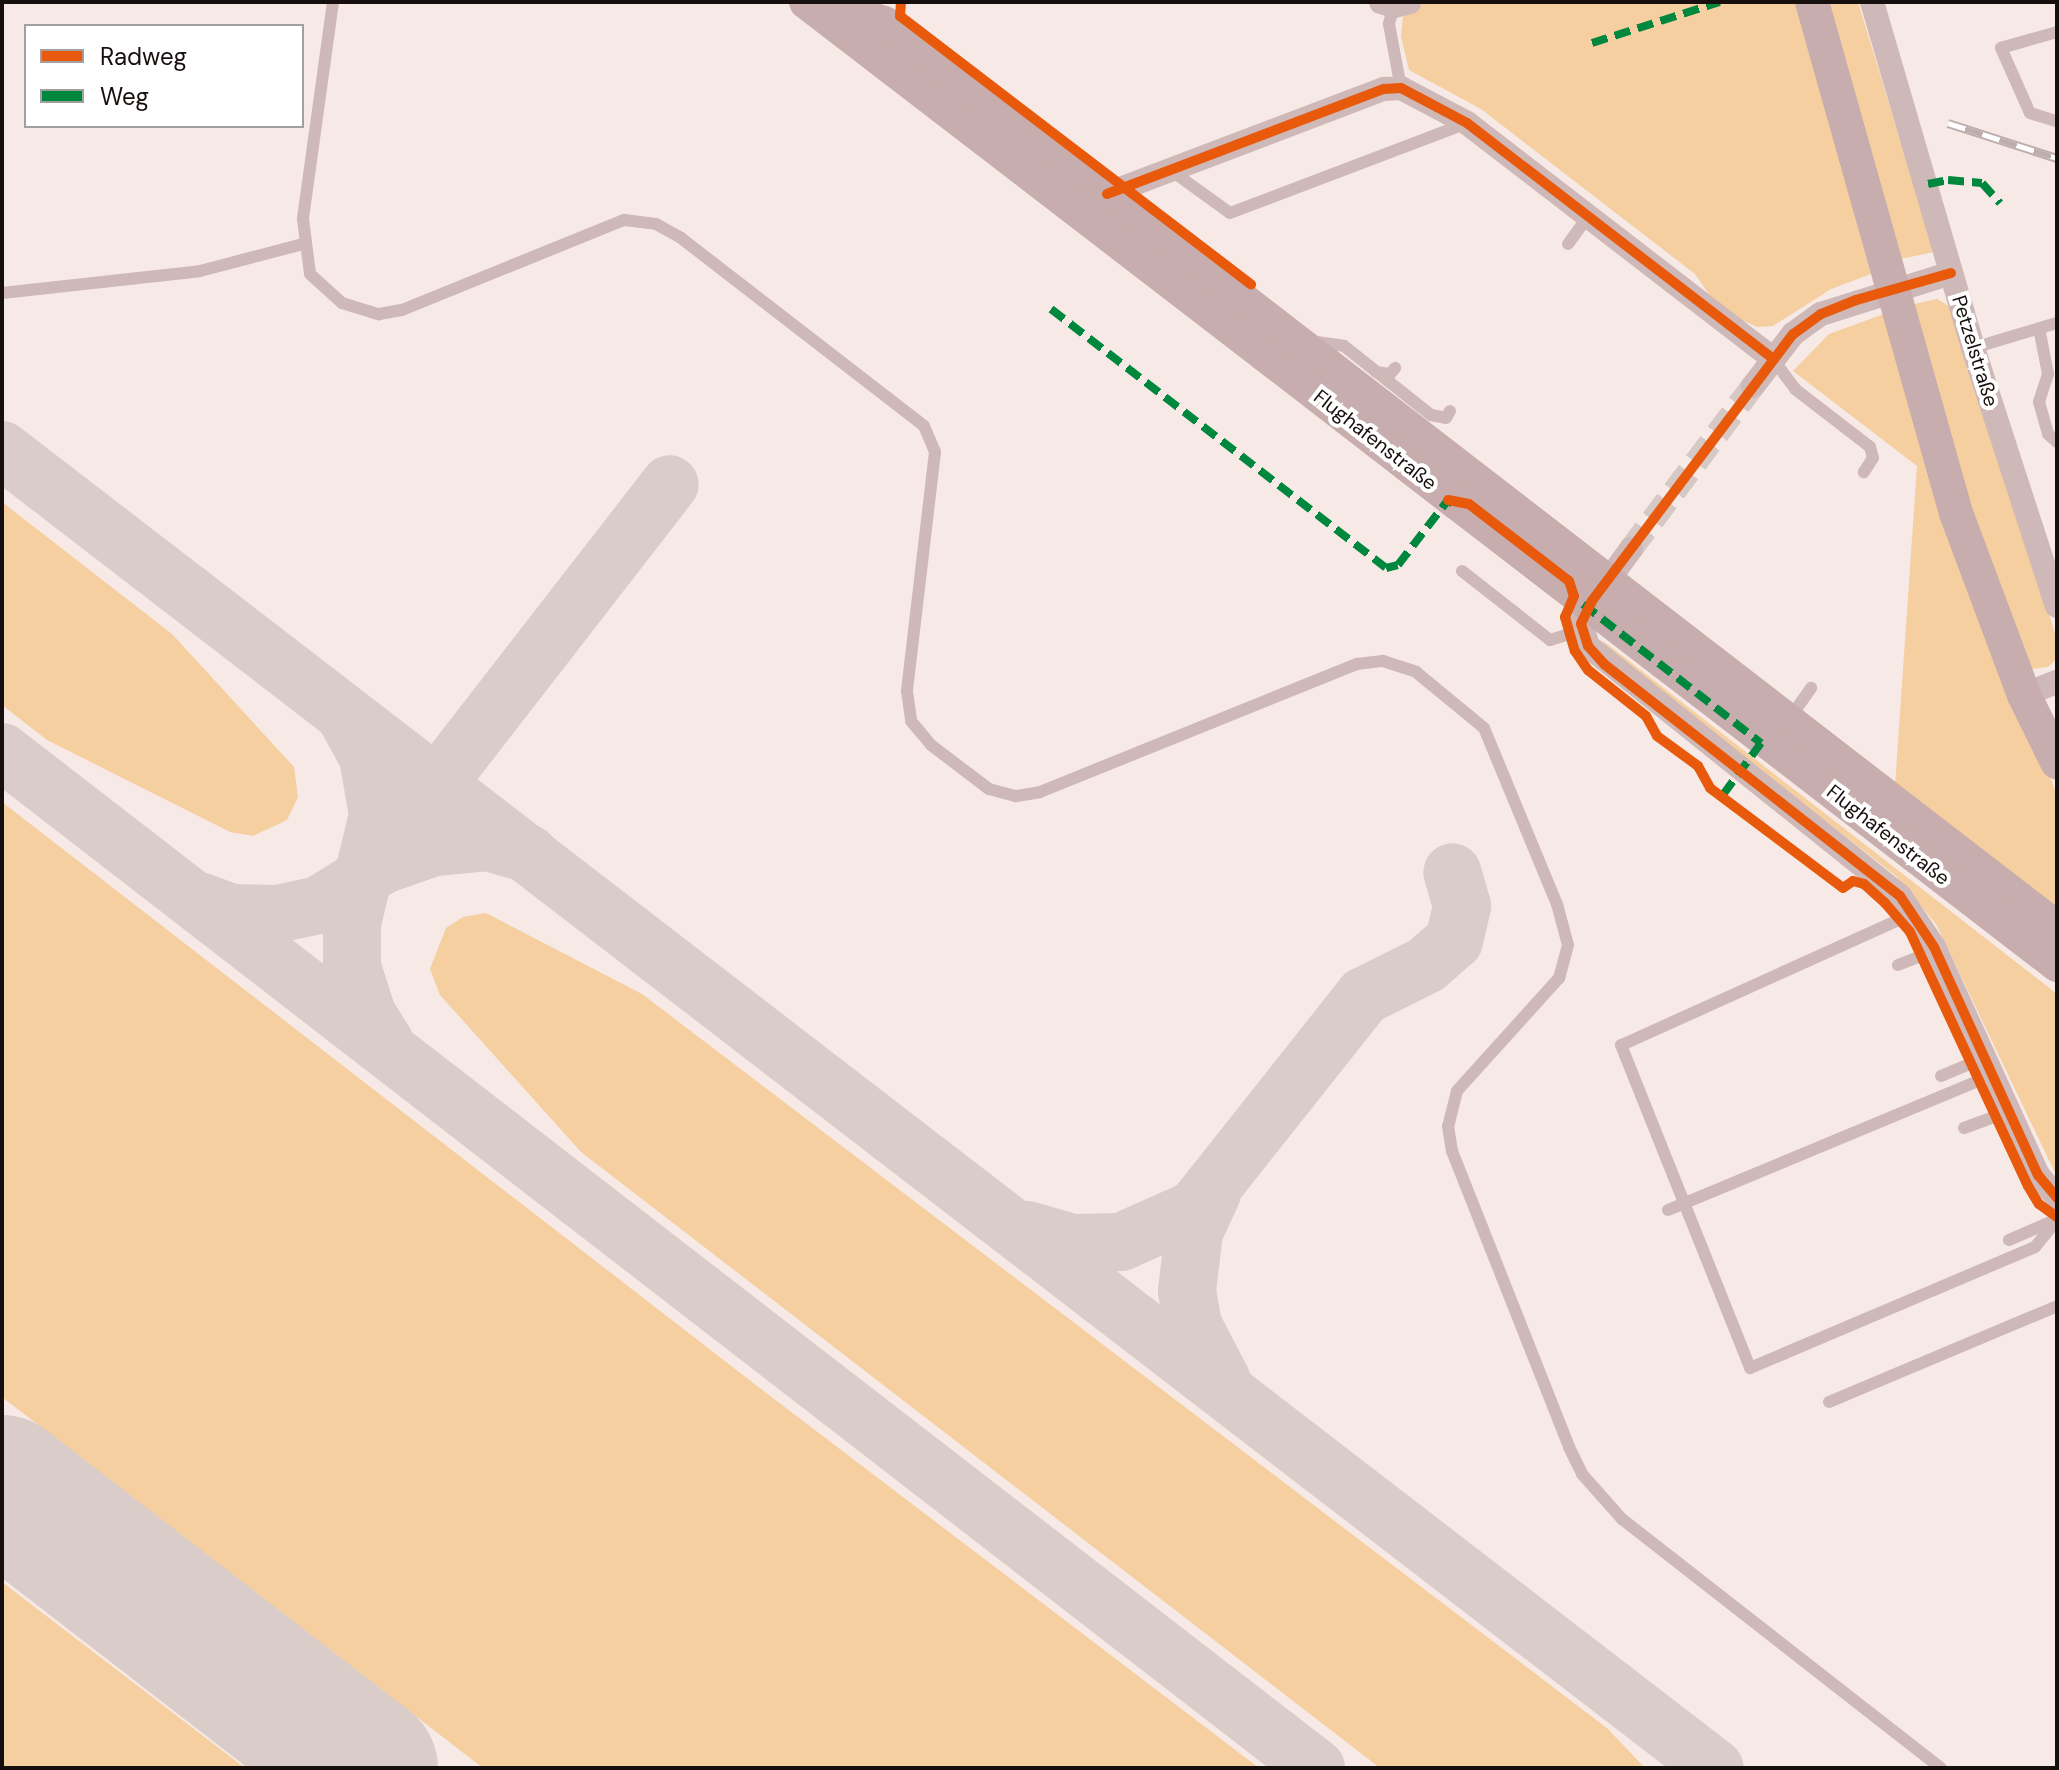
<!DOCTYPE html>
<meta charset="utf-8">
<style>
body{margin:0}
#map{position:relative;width:2059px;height:1770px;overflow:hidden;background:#f7e9e5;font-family:"DM Sans",sans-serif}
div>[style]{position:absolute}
.green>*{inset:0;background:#f5cf9f}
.taxiway>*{height:58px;margin:-29px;padding:0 29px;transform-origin:29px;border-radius:29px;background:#daccc9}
.runway>*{height:144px;margin:-72px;padding:0 72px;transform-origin:72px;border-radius:72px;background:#daccc9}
.minor-tunnel>*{height:24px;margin-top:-12px;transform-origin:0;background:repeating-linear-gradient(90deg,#d5c8c5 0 24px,transparent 0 36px)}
.service>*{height:12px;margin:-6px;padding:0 6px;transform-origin:6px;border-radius:6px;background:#ceb8b8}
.minor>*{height:24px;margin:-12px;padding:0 12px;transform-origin:12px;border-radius:12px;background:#ceb8b8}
.secondary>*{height:34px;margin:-17px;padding:0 17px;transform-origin:17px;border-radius:17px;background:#c7adad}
.rail>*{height:9px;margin-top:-4.5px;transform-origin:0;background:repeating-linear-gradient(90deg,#fff 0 18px,#bdaead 0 36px);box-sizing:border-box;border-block:2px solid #bdaead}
.secondary-bridge>*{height:34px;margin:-17px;padding:0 17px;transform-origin:17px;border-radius:17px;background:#c7adad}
.quiet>*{height:8px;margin-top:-4px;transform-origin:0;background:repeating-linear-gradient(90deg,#00873e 0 16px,transparent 0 24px)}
.cycleway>*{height:10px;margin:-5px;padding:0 5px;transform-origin:5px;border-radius:5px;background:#e8590c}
span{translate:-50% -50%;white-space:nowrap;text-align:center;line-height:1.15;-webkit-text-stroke:8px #fff;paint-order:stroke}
.street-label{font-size:20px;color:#170f0d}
.frame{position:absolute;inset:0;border:4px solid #170f0d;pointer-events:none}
.legend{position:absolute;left:24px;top:24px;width:280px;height:104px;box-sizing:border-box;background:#fff;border:2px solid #a29f9e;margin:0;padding:10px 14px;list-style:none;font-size:24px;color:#170f0d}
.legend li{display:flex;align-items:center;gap:16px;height:40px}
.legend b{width:40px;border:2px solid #a29f9e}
</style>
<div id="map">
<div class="green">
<div style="clip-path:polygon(1424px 2px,1797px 2px,1871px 274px,1831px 289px,1773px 326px,1757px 327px,1735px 317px,1713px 300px,1695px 274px,1481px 109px,1409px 70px,1401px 36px,1403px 16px)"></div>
<div style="clip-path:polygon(1825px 2px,1858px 2px,1934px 252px,1896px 260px)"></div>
<div style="clip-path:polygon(1937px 299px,1949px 306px,2057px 639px,2057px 658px,2048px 667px,2032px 669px,1988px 571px,1910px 305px)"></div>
<div style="clip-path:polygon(1884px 314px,2057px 796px,2057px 912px,1895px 786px,1917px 466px,1793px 371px,1829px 334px)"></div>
<div style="clip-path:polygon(2px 502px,172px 634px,294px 767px,298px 797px,287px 820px,253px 836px,230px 832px,47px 740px,2px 705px)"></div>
<div style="clip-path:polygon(1602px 640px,2057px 994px,2057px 1177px,1936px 924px,1896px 876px,1611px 654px)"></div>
<div style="clip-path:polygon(2px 802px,761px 1389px,1259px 1768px,483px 1768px,2px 1397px)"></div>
<div style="clip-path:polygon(486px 913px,642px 994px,1608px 1729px,1645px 1768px,1380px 1768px,581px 1152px,440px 995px,430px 969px,446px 928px,463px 917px)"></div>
<div style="clip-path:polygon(2px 1582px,245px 1768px,2px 1768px)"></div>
</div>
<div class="taxiway">
<div style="left:2px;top:450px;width:2161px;rotate:37.58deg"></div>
<div style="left:345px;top:715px;width:48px;rotate:61.3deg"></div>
<div style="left:368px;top:757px;width:59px;rotate:80.2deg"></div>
<div style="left:378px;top:815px;width:111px;rotate:103.5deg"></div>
<div style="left:352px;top:923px;width:44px;rotate:90deg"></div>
<div style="left:352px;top:967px;width:49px;rotate:72.3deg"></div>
<div style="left:367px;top:1014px;width:34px;rotate:58deg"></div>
<div style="left:2px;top:752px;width:1661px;rotate:37.71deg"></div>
<div style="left:365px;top:877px;width:497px;rotate:-52.2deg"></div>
<div style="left:199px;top:901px;width:35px;rotate:20deg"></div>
<div style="left:232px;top:913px;width:45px;rotate:1.3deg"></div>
<div style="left:277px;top:914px;width:43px;rotate:-12.1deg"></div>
<div style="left:319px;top:905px;width:75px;rotate:-32deg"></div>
<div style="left:383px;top:865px;width:54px;rotate:-19.4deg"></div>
<div style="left:434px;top:847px;width:54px;rotate:-5.3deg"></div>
<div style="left:488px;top:842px;width:43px;rotate:16.3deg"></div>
<div style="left:1212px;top:1193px;width:43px;rotate:114.8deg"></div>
<div style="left:1194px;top:1232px;width:59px;rotate:96.8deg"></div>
<div style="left:1187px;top:1291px;width:35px;rotate:80deg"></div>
<div style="left:1193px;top:1325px;width:63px;rotate:62.6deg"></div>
<div style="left:1027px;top:1230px;width:48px;rotate:15.8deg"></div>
<div style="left:1073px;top:1243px;width:48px;rotate:-1.2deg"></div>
<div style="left:1121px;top:1242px;width:81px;rotate:-24deg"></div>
<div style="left:1195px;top:1209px;width:272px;rotate:-51.6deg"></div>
<div style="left:1364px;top:996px;width:69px;rotate:-26.6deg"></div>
<div style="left:1426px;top:965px;width:37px;rotate:-41deg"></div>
<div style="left:1454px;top:941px;width:36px;rotate:-77deg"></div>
<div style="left:1462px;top:906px;width:35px;rotate:-106deg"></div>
</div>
<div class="runway">
<div style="left:2px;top:1487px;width:460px;rotate:37.7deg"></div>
</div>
<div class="minor-tunnel">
<div style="left:1631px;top:549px;width:204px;rotate:-53.2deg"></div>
</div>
<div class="service">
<div style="left:333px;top:2px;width:219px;rotate:97.9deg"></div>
<div style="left:303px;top:219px;width:55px;rotate:82.7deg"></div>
<div style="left:310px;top:274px;width:43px;rotate:42.2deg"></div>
<div style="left:342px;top:303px;width:39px;rotate:17deg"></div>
<div style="left:379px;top:314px;width:23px;rotate:-10deg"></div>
<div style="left:402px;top:310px;width:240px;rotate:-22.1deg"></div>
<div style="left:624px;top:220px;width:32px;rotate:7deg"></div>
<div style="left:656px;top:224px;width:29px;rotate:29deg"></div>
<div style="left:681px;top:238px;width:307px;rotate:37.7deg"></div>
<div style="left:924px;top:426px;width:28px;rotate:67deg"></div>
<div style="left:935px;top:452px;width:241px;rotate:96.7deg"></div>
<div style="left:907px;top:691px;width:30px;rotate:82deg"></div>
<div style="left:911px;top:721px;width:31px;rotate:50deg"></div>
<div style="left:931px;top:745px;width:73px;rotate:37.2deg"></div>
<div style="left:989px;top:789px;width:28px;rotate:15deg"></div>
<div style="left:1016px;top:796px;width:24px;rotate:-9deg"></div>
<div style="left:1040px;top:792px;width:342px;rotate:-22deg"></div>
<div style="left:1357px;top:664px;width:26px;rotate:-7deg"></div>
<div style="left:1383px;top:661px;width:35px;rotate:18deg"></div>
<div style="left:1416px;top:672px;width:88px;rotate:39.5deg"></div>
<div style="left:1484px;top:728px;width:191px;rotate:67.5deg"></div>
<div style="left:1557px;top:904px;width:42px;rotate:75deg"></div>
<div style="left:1568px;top:945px;width:34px;rotate:105deg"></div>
<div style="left:1559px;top:978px;width:152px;rotate:132.1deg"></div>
<div style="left:1457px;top:1091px;width:36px;rotate:104deg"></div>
<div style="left:1448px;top:1126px;width:25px;rotate:81deg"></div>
<div style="left:1452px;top:1151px;width:318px;rotate:68.4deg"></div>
<div style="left:1569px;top:1447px;width:30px;rotate:64deg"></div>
<div style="left:1582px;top:1474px;width:60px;rotate:48.4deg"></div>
<div style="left:1622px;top:1519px;width:405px;rotate:38deg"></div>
<div style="left:1394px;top:6px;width:19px;rotate:106deg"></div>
<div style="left:1389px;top:24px;width:65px;rotate:79.4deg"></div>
<div style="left:2057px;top:32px;width:58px;rotate:164.1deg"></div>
<div style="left:2001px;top:48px;width:71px;rotate:66deg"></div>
<div style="left:2030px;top:113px;width:28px;rotate:17deg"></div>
<div style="left:1169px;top:169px;width:75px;rotate:35.8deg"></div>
<div style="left:1230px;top:213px;width:254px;rotate:-20.8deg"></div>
<div style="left:1568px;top:244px;width:34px;rotate:-54deg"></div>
<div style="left:2px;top:293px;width:199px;rotate:-6.3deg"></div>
<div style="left:200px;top:271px;width:106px;rotate:-14.7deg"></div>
<div style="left:2039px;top:328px;width:47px;rotate:78.9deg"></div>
<div style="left:2048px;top:374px;width:29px;rotate:108deg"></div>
<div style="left:2039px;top:402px;width:33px;rotate:74deg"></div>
<div style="left:2048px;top:434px;width:12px;rotate:42deg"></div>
<div style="left:1310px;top:341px;width:34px;rotate:8deg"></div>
<div style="left:1344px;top:346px;width:111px;rotate:38.4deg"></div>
<div style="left:1431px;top:415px;width:15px;rotate:11deg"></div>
<div style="left:1446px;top:418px;width:8px;rotate:-60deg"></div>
<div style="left:1973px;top:348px;width:88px;rotate:-16.6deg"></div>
<div style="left:1772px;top:358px;width:39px;rotate:53deg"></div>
<div style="left:1795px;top:389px;width:95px;rotate:37.7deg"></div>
<div style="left:1870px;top:447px;width:11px;rotate:75deg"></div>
<div style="left:1873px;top:458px;width:17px;rotate:123deg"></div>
<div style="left:1376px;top:372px;width:14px;rotate:8deg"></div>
<div style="left:1390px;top:374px;width:8px;rotate:-50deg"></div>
<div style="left:1462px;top:571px;width:112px;rotate:38.1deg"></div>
<div style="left:1550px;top:640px;width:34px;rotate:-17deg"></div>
<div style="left:1790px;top:718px;width:37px;rotate:-55deg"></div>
<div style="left:1914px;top:913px;width:321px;rotate:155.7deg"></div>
<div style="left:1621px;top:1045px;width:348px;rotate:68.2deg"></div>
<div style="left:1750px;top:1368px;width:310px;rotate:-23deg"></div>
<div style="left:2035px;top:1247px;width:35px;rotate:-51deg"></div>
<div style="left:1898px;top:965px;width:41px;rotate:-21.5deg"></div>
<div style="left:1941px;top:1076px;width:49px;rotate:-22.9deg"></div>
<div style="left:1964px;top:1128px;width:49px;rotate:-20.3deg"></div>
<div style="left:1668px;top:1210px;width:354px;rotate:-22.6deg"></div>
<div style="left:2009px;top:1240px;width:52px;rotate:-23.6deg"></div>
<div style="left:1829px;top:1402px;width:247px;rotate:-22.8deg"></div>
</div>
<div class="minor">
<div style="left:1381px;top:2px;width:14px;rotate:17deg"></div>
<div style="left:1394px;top:6px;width:16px;rotate:-14deg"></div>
<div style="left:1872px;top:2px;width:360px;rotate:73.7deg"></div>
<div style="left:1973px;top:348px;width:271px;rotate:72deg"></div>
<div style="left:1107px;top:194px;width:296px;rotate:-20.8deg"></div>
<div style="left:1384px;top:89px;width:17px;rotate:-3deg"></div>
<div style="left:1401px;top:88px;width:75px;rotate:27.9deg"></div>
<div style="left:1467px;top:123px;width:385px;rotate:37.6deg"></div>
<div style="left:1753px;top:386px;width:66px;rotate:-52.4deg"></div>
<div style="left:1793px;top:334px;width:34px;rotate:-36deg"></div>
<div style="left:1821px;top:314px;width:136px;rotate:-17.5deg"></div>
<div style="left:1631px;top:549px;width:73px;rotate:126.1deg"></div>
<div style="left:1588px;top:608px;width:17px;rotate:114deg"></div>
<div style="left:1581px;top:624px;width:23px;rotate:72deg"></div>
<div style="left:1588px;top:646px;width:400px;rotate:38.7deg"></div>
<div style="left:1900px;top:896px;width:61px;rotate:56.3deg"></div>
<div style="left:1934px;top:947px;width:251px;rotate:65.5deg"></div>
<div style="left:2038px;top:1175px;width:30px;rotate:50deg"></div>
<div style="left:2024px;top:695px;width:35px;rotate:-22deg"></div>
</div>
<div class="secondary">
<div style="left:1812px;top:2px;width:531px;rotate:74.26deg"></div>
<div style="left:1956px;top:513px;width:194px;rotate:69.5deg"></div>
<div style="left:2024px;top:695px;width:75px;rotate:63.8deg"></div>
<div style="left:833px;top:6px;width:54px;rotate:18.4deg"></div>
<div style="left:884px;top:23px;width:1482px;rotate:37.65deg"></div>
<div style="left:1264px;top:354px;width:244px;rotate:37.7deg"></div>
<div style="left:1665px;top:663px;width:495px;rotate:37.6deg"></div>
</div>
<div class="rail">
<div style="left:1948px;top:123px;width:114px;rotate:17.8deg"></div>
</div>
<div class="secondary-bridge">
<div style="left:806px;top:2px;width:578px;rotate:37.54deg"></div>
<div style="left:1457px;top:503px;width:262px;rotate:37.6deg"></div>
</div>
<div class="quiet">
<div style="left:1592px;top:43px;width:134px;rotate:-17.8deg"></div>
<div style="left:1928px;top:184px;width:20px;rotate:-11deg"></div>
<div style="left:1948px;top:180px;width:34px;rotate:5deg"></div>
<div style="left:1982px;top:183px;width:27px;rotate:48deg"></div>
<div style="left:1051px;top:309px;width:423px;rotate:37.7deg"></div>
<div style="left:1386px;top:568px;width:12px;rotate:-14deg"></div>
<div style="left:1398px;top:565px;width:82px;rotate:-52.4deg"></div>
<div style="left:1448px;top:500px;width:6px;rotate:39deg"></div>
<div style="left:1583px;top:604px;width:226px;rotate:38deg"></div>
<div style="left:1761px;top:743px;width:66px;rotate:126.3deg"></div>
</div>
<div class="cycleway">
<div style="left:901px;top:2px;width:14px;rotate:94deg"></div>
<div style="left:900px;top:16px;width:442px;rotate:37.4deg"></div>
<div style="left:1107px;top:194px;width:296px;rotate:-20.8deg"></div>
<div style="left:1384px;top:89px;width:17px;rotate:-3deg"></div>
<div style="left:1401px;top:88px;width:75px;rotate:27.9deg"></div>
<div style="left:1467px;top:123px;width:385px;rotate:37.6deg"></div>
<div style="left:1951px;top:273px;width:99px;rotate:164.1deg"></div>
<div style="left:1856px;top:300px;width:38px;rotate:158deg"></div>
<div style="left:1821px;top:314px;width:34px;rotate:144deg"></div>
<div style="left:1793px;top:334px;width:334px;rotate:127deg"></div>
<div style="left:1592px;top:601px;width:25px;rotate:116deg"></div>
<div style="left:1581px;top:624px;width:23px;rotate:72deg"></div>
<div style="left:1588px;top:646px;width:24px;rotate:48deg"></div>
<div style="left:1604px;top:664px;width:376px;rotate:38.1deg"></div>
<div style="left:1900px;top:896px;width:61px;rotate:56.3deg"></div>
<div style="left:1934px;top:947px;width:251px;rotate:65.5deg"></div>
<div style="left:2038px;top:1175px;width:30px;rotate:50deg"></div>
<div style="left:1448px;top:500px;width:21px;rotate:11deg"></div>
<div style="left:1469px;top:504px;width:126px;rotate:37.6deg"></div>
<div style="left:1569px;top:581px;width:16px;rotate:72deg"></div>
<div style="left:1574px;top:596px;width:23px;rotate:113deg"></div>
<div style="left:1565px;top:617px;width:35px;rotate:74deg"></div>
<div style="left:1575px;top:651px;width:23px;rotate:56deg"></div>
<div style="left:1588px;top:670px;width:74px;rotate:38.4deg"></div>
<div style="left:1646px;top:716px;width:23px;rotate:61deg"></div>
<div style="left:1657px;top:736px;width:51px;rotate:36.2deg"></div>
<div style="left:1698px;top:766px;width:25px;rotate:61deg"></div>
<div style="left:1710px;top:788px;width:166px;rotate:36.9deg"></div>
<div style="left:1843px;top:888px;width:12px;rotate:-35deg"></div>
<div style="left:1853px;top:881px;width:11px;rotate:15deg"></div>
<div style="left:1864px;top:884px;width:28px;rotate:42deg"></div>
<div style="left:1885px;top:903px;width:38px;rotate:49deg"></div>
<div style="left:1910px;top:932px;width:280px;rotate:65.1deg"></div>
<div style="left:2028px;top:1186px;width:21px;rotate:59deg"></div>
<div style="left:2039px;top:1204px;width:22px;rotate:36deg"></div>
</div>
<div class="street-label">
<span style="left:1975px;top:351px;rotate:73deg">Petzelstraße</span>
<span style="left:1375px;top:440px;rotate:38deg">Flughafenstraße</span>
<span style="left:1888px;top:835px;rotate:38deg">Flughafenstraße</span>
</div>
<div class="frame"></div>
<ul class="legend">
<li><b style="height:10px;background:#e8590c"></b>Radweg</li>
<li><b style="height:10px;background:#00873e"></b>Weg</li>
</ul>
</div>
